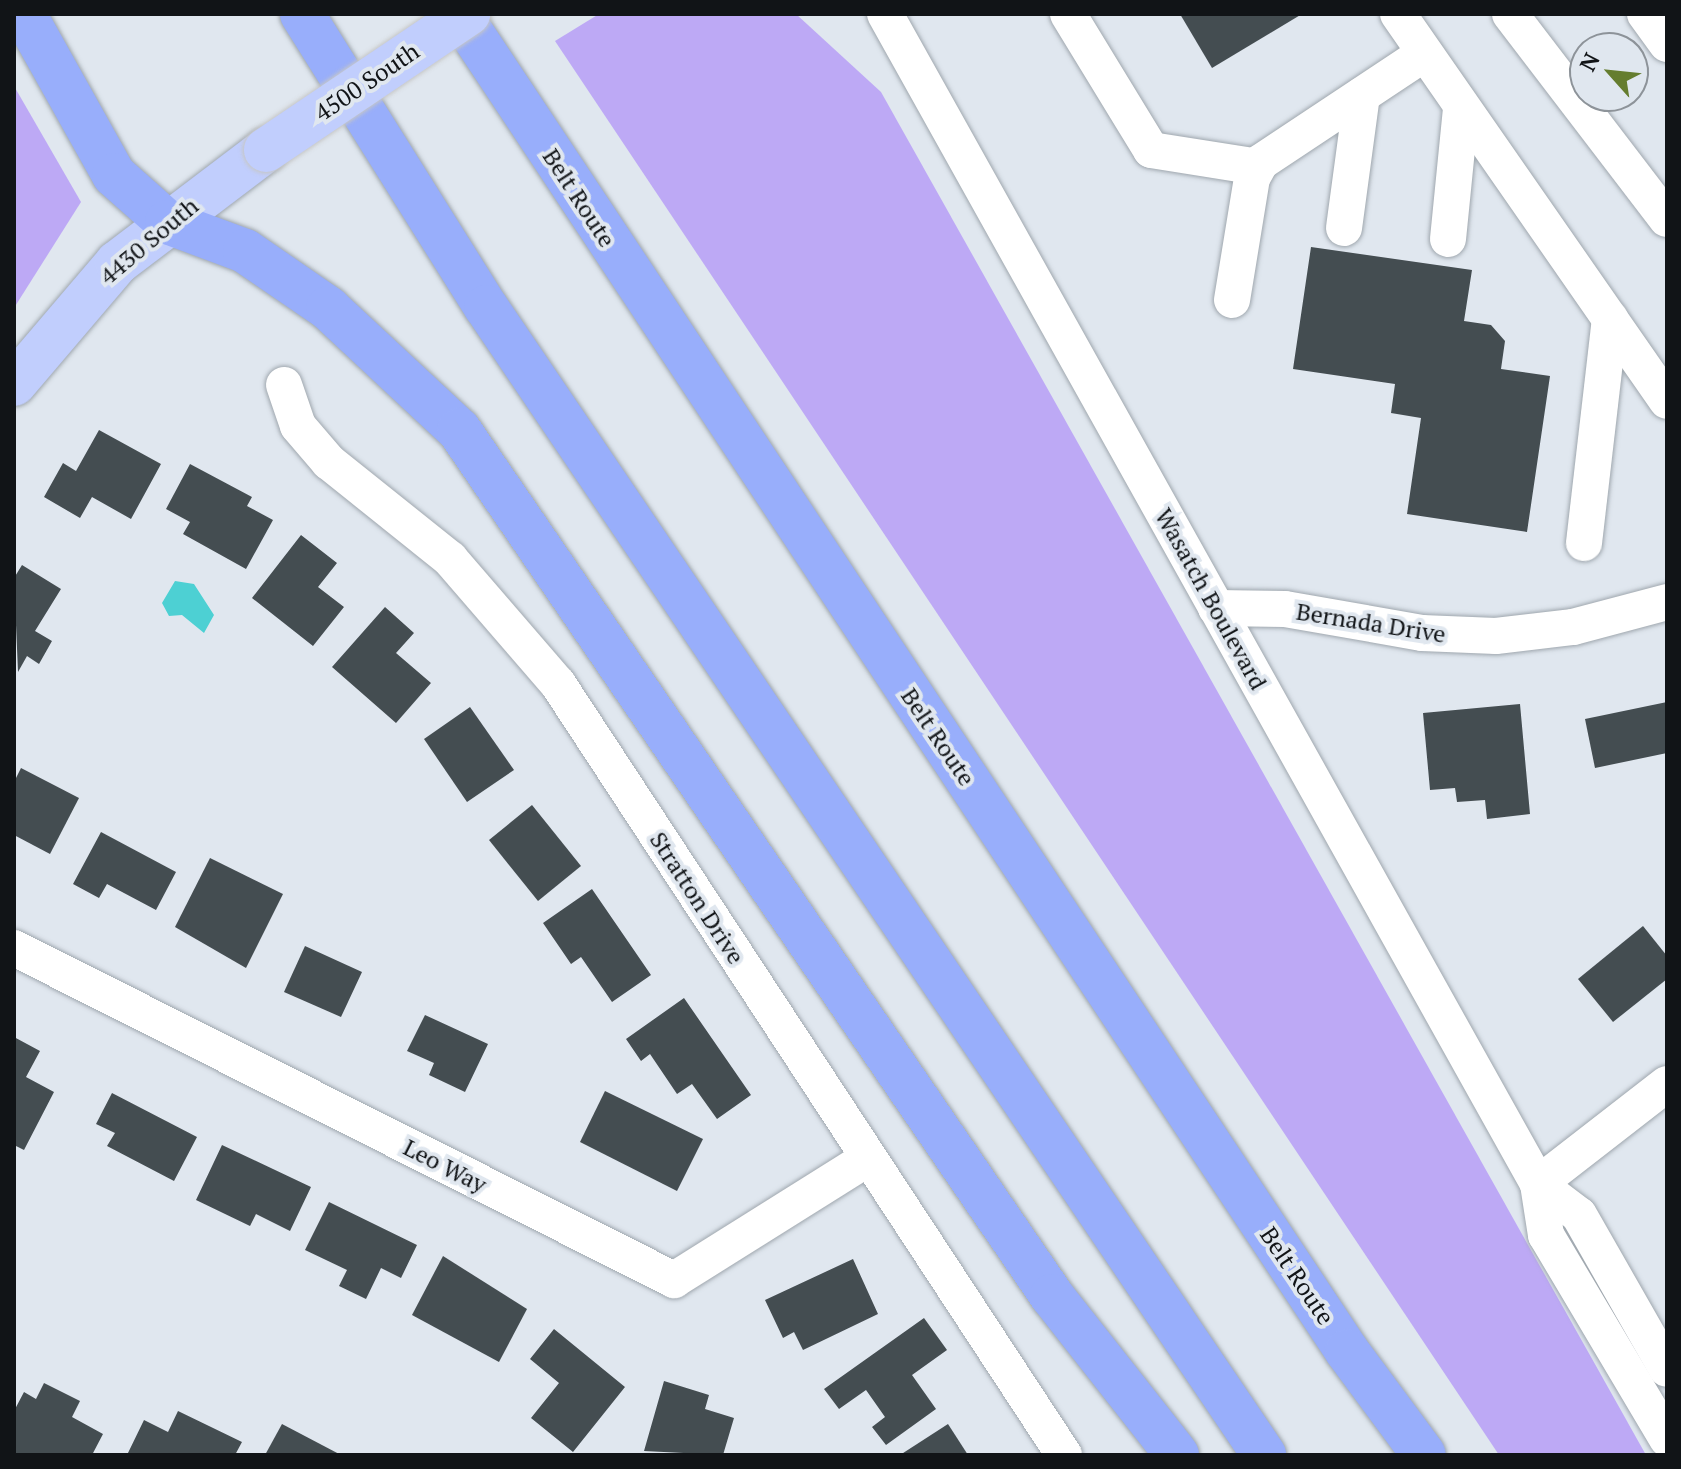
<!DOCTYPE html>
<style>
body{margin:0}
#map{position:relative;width:1681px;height:1469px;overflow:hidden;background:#e0e7ef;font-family:"PT Serif",serif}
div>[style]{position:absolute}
.green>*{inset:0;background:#bda9f5}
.water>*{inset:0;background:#4dd0d3}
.building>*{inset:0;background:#444d51}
.roads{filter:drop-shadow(0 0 2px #9fa7ae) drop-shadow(0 0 2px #9fa7ae)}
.minor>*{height:36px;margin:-18px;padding:0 18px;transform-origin:18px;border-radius:18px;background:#fff}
.major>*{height:44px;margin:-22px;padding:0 22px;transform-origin:22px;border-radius:22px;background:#c1cefd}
.highway>*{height:44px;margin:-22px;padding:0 22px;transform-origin:22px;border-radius:22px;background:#98aefb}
.bridges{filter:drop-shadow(0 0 2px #c6c7c7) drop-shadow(0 0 2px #c6c7c7)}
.major-bridge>*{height:44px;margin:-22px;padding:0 22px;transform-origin:22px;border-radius:22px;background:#c1cefd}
span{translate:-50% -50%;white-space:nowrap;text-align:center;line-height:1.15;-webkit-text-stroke:8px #e0e7ef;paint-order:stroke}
.street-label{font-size:24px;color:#111417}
.frame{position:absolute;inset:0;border:16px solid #111417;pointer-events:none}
.north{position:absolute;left:1569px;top:32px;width:80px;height:80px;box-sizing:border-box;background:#e0e7ef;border:2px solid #8d9399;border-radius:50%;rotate:297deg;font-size:22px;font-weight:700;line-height:32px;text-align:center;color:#111417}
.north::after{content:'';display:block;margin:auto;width:28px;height:36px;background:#657d2f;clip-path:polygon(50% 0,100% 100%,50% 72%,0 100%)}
</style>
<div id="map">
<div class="green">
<div style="clip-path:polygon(599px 14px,796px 14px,881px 92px,1646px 1455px,1499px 1455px,555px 41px)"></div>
<div style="clip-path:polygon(14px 86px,81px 202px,14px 308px)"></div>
</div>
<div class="water">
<div style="clip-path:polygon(175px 581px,194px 584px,214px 615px,204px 633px,182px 615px,169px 616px,162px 603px)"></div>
</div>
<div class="building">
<div style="clip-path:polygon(1180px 14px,1302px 14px,1212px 68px)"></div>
<div style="clip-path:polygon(1311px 247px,1472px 270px,1464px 321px,1491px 325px,1505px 341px,1501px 369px,1550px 376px,1527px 532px,1407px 514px,1421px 418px,1391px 413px,1395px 384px,1293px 369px)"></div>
<div style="clip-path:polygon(99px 430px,161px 464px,131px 519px,92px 497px,80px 518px,44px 497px,63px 463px,76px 471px)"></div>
<div style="clip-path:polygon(190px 464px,252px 497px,247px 506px,273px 520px,246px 569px,183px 534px,190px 522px,166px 509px)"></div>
<div style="clip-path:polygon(301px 535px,337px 563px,318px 587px,344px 607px,313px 646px,252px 598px)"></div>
<div style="clip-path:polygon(22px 565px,61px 589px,35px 631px,52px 641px,39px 664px,27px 656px,18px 672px,14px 578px)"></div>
<div style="clip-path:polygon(385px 607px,414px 633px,396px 653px,431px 683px,396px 723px,332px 667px)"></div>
<div style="clip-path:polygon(1667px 702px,1667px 753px,1595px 768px,1585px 719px)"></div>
<div style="clip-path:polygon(1520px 704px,1530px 814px,1487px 819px,1485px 800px,1457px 802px,1455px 788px,1430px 790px,1423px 713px)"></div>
<div style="clip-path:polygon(470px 707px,514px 770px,467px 802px,424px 739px)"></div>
<div style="clip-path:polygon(21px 768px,79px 798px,50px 854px,14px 835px,14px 782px)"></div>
<div style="clip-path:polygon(532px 805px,581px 866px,538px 901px,489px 840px)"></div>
<div style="clip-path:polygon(101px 832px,176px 872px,156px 910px,107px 884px,99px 898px,73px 884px)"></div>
<div style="clip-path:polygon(210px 858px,283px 894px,246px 968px,175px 927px)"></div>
<div style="clip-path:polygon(592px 889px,651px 975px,612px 1002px,581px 957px,571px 964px,543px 923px)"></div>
<div style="clip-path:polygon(1643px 926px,1667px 956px,1667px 979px,1613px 1022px,1578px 979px)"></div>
<div style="clip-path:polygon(305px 946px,362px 972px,341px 1017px,284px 992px)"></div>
<div style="clip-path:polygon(684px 998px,751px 1095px,717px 1119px,692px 1084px,677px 1094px,650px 1054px,641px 1061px,626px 1039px)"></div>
<div style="clip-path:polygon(425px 1015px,488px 1044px,465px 1092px,429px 1075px,434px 1063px,407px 1051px)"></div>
<div style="clip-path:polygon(14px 1037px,40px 1051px,26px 1077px,54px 1092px,24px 1150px,14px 1145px)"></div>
<div style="clip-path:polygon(605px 1091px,703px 1139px,677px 1191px,580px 1142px)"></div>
<div style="clip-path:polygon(112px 1093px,197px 1137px,174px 1181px,107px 1146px,115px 1133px,96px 1124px)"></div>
<div style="clip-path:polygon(222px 1145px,311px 1187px,290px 1231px,256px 1214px,250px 1226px,196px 1200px)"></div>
<div style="clip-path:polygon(329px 1202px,417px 1245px,401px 1278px,381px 1268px,366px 1299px,339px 1286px,347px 1270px,305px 1250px)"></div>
<div style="clip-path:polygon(443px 1256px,527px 1309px,499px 1362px,412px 1315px)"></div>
<div style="clip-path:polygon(853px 1259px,878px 1314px,803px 1350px,794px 1332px,783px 1338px,765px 1300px)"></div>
<div style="clip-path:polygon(924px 1318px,947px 1350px,912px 1375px,936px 1409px,886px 1445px,872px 1427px,885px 1417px,866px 1390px,839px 1409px,824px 1389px)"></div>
<div style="clip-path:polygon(554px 1329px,625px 1387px,573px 1452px,531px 1418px,559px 1383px,530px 1359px)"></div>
<div style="clip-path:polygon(664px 1381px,709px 1395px,705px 1409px,734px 1418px,723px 1455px,644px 1451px)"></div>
<div style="clip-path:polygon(44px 1383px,80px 1401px,72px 1417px,103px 1434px,92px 1455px,14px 1455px,14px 1411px,24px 1392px,36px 1399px)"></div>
<div style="clip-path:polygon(178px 1411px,242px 1442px,235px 1455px,127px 1455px,144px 1420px,168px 1432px)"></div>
<div style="clip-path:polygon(282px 1424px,341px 1455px,265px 1455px)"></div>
<div style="clip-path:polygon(948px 1424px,968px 1455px,900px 1455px)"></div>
</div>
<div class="roads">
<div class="minor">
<div style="left:885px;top:14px;width:1340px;rotate:60.83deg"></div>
<div style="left:1538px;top:1184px;width:52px;rotate:81.1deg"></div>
<div style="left:1546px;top:1235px;width:237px;rotate:59.3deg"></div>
<div style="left:1068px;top:14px;width:159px;rotate:58.6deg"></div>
<div style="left:1151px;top:150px;width:108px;rotate:9deg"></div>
<div style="left:1398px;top:14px;width:471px;rotate:55.2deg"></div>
<div style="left:1510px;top:14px;width:258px;rotate:52.6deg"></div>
<div style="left:1645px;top:14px;width:37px;rotate:54deg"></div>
<div style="left:1344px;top:228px;width:134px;rotate:-82.3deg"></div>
<div style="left:1448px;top:239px;width:132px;rotate:-84.3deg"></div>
<div style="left:1232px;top:300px;width:124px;rotate:-80.7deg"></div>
<div style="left:1252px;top:178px;width:18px;rotate:-61deg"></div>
<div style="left:1261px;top:162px;width:193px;rotate:-33.6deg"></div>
<div style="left:284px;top:385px;width:43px;rotate:71.1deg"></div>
<div style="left:298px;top:426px;width:48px;rotate:49.3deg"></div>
<div style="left:329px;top:462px;width:155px;rotate:38.7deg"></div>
<div style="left:450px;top:559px;width:165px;rotate:49.2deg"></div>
<div style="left:558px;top:684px;width:922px;rotate:56.72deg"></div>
<div style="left:1584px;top:543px;width:226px;rotate:-83.4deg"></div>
<div style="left:1216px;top:608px;width:69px;rotate:0.8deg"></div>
<div style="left:1285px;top:609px;width:139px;rotate:9.9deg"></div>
<div style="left:1422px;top:633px;width:74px;rotate:2.3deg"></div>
<div style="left:1496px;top:636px;width:78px;rotate:-6.7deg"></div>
<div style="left:1573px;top:627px;width:97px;rotate:-14.9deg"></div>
<div style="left:14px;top:948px;width:739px;rotate:26.7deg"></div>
<div style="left:674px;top:1280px;width:228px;rotate:-32.1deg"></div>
<div style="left:1538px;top:1184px;width:51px;rotate:37.1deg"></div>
<div style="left:1579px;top:1215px;width:177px;rotate:60.3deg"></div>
<div style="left:1538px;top:1184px;width:163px;rotate:-37.8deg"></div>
</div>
<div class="major">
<div style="left:14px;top:384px;width:159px;rotate:-49.6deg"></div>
<div style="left:117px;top:263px;width:187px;rotate:-37.2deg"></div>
</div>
<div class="highway">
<div style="left:24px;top:14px;width:184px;rotate:60.8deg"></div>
<div style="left:114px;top:175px;width:71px;rotate:41.6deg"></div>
<div style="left:167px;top:222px;width:83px;rotate:20.4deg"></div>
<div style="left:245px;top:251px;width:101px;rotate:34.5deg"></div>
<div style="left:328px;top:308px;width:179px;rotate:43deg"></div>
<div style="left:459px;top:430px;width:1050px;rotate:55.6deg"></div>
<div style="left:1052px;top:1296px;width:202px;rotate:51.8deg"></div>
<div style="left:302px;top:14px;width:346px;rotate:57.9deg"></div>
<div style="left:486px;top:307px;width:1387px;rotate:55.87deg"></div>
<div style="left:459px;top:14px;width:1605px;rotate:56.41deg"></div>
<div style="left:1347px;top:1351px;width:129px;rotate:53.5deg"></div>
</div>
</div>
<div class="bridges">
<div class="major-bridge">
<div style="left:266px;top:150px;width:244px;rotate:-34deg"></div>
</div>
</div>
<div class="street-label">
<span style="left:367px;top:82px;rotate:-34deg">4500 South</span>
<span style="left:579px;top:198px;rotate:57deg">Belt Route</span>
<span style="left:149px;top:241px;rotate:-40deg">4430 South</span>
<span style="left:1211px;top:599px;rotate:61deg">Wasatch Boulevard</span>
<span style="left:1371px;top:623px;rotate:9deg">Bernada Drive</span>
<span style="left:938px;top:737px;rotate:56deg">Belt Route</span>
<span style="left:697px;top:898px;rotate:57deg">Stratton Drive</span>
<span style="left:445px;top:1166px;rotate:27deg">Leo Way</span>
<span style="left:1297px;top:1276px;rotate:56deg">Belt Route</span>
</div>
<div class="frame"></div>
<div class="north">N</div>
</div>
